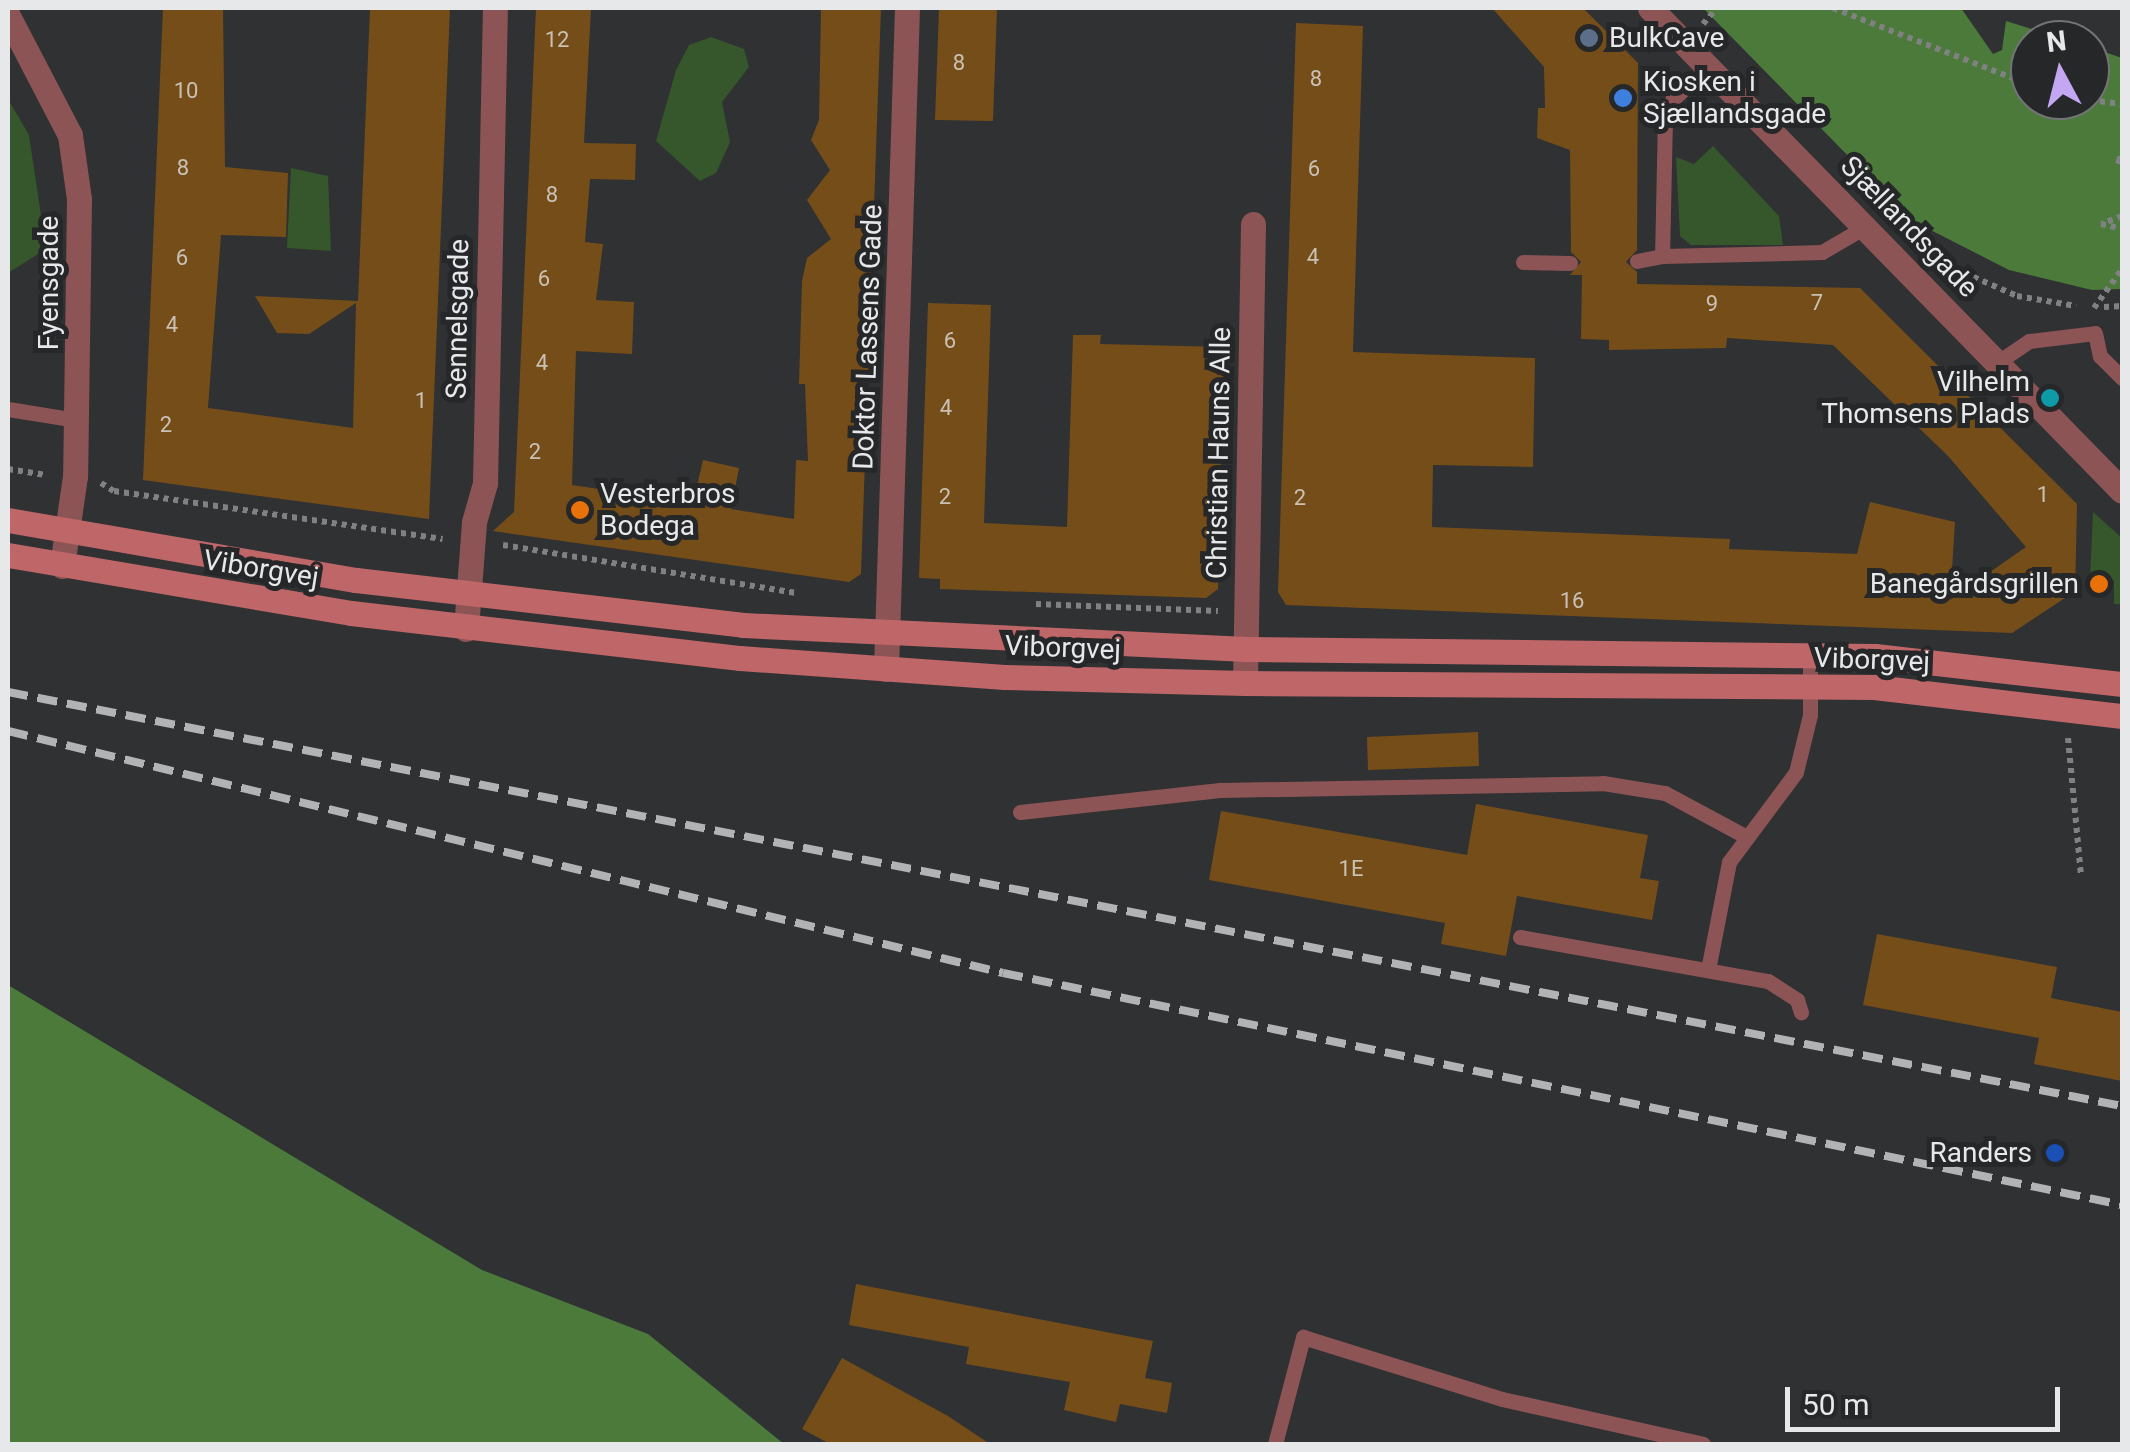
<!DOCTYPE html>
<meta charset="utf-8">
<style>
body{margin:0}
#map{position:relative;width:2130px;height:1452px;overflow:hidden;background:#2f3133;font-family:Roboto,sans-serif}
div>[style]{position:absolute}
.green>*{inset:0;background:#36562c}
.forest>*{inset:0;background:#4b7a3b}
.building>*{inset:0;background:#754d19}
.path>*{height:6px;margin-top:-3px;transform-origin:0;background:repeating-linear-gradient(90deg,#7f8182 0 5px,transparent 0 10px)}
.lane>*{height:15px;margin:-7.5px;padding:0 7.5px;transform-origin:7.5px;border-radius:7.5px;background:#8d5455}
.street>*{height:25px;margin:-12.5px;padding:0 12.5px;transform-origin:12.5px;border-radius:12.5px;background:#8d5455}
.secondary>*{height:25px;margin:-12.5px;padding:0 12.5px;transform-origin:12.5px;border-radius:12.5px;background:#bf6669}
.rail>*{height:8px;margin-top:-4px;transform-origin:0;background:repeating-linear-gradient(90deg,#b1b3b4 0 20px,transparent 0 30px)}
.dots>*{width:28px;height:28px;translate:-50% -50%;box-sizing:border-box;border:5px solid #262729;border-radius:50%}
span{translate:-50% -50%;white-space:nowrap;text-align:center;line-height:1.15;-webkit-text-stroke:10px #262729;paint-order:stroke}
.number-label{font-size:22px;color:#cac1b5}
.number-label span{-webkit-text-stroke-width:0}
.poi-label{font-size:28px;color:#e7e8e9}
.left{translate:0 -50%;text-align:left}
.right{translate:-100% -50%;text-align:right}
.street-label{font-size:28px;color:#e7e8e9}
.frame{position:absolute;inset:0;border:10px solid #e7e8e9;pointer-events:none}
.north{position:absolute;left:2010px;top:20px;width:100px;height:100px;box-sizing:border-box;background:#262729;border:2px solid #737476;border-radius:50%;rotate:353deg;font-size:28px;font-weight:700;line-height:40px;text-align:center;color:#e7e8e9}
.north::after{content:'';display:block;margin:auto;width:35px;height:45px;background:#c3a7f2;clip-path:polygon(50% 0,100% 100%,50% 72%,0 100%)}
.scale{position:absolute;left:1785px;top:1387px;width:275px;height:45px;box-sizing:border-box;border:5px solid #e7e8e9;border-top:0;padding-left:12px;font-size:30px;line-height:35px;white-space:nowrap;color:#e7e8e9;-webkit-text-stroke:8px #262729;paint-order:stroke}
</style>
<div id="map">
<div class="green">
<div style="clip-path:polygon(711px 37px,744px 49px,749px 67px,722px 102px,730px 142px,716px 173px,700px 181px,656px 141px,676px 70px,689px 45px)"></div>
<div style="clip-path:polygon(8px 99px,29px 135px,46px 249px,8px 273px)"></div>
<div style="clip-path:polygon(1713px 146px,1779px 216px,1783px 245px,1691px 245px,1680px 236px,1676px 157px,1694px 164px)"></div>
<div style="clip-path:polygon(291px 168px,328px 176px,331px 251px,287px 248px)"></div>
<div style="clip-path:polygon(2093px 512px,2122px 538px,2122px 604px,2114px 604px,2114px 580px,2090px 579px)"></div>
</div>
<div class="forest">
<div style="clip-path:polygon(1703px 8px,1961px 8px,1993px 54px,2002px 50px,2006px 21px,2067px 40px,2030px 40px,2030px 100px,2090px 100px,2090px 47px,2122px 58px,2122px 289px,2092px 290px,2009px 270px,1911px 220px)"></div>
<div style="clip-path:polygon(8px 985px,482px 1270px,648px 1334px,784px 1444px,8px 1444px)"></div>
</div>
<div class="building">
<div style="clip-path:polygon(163px 8px,223px 8px,225px 167px,288px 173px,286px 237px,221px 235px,208px 408px,353px 428px,356px 303px,309px 334px,277px 333px,255px 296px,358px 301px,370px 8px,450px 8px,429px 519px,143px 480px)"></div>
<div style="clip-path:polygon(536px 8px,591px 8px,584px 143px,636px 144px,635px 180px,590px 179px,585px 242px,603px 244px,596px 300px,634px 302px,632px 354px,576px 351px,572px 485px,693px 503px,703px 460px,739px 468px,731px 509px,794px 519px,796px 460px,808px 461px,805px 384px,799px 384px,802px 281px,807px 258px,831px 239px,807px 200px,830px 170px,811px 140px,819px 120px,821px 8px,881px 8px,861px 574px,849px 582px,493px 531px,514px 512px)"></div>
<div style="clip-path:polygon(939px 8px,997px 8px,993px 121px,935px 120px)"></div>
<div style="clip-path:polygon(1492px 8px,1583px 8px,1638px 63px,1637px 250px,1626px 262px,1637px 272px,1637px 284px,1860px 288px,2077px 504px,2075px 598px,2065px 598px,2012px 633px,1286px 605px,1278px 592px,1296px 23px,1363px 26px,1353px 352px,1535px 358px,1533px 467px,1433px 465px,1432px 527px,1730px 539px,1729px 549px,1857px 554px,1870px 502px,1955px 522px,1950px 600px,2026px 547px,1948px 456px,1833px 345px,1727px 338px,1726px 348px,1609px 350px,1609px 340px,1581px 339px,1582px 275px,1570px 275px,1581px 262px,1571px 252px,1570px 150px,1537px 138px,1538px 108px,1545px 108px,1544px 67px)"></div>
<div style="clip-path:polygon(928px 303px,991px 305px,984px 523px,1067px 527px,1073px 335px,1101px 335px,1100px 344px,1224px 347px,1218px 589px,1206px 598px,940px 589px,940px 579px,919px 578px)"></div>
<div style="clip-path:polygon(1478px 732px,1479px 766px,1368px 770px,1367px 737px)"></div>
<div style="clip-path:polygon(1476px 804px,1648px 835px,1640px 878px,1659px 881px,1652px 920px,1517px 896px,1506px 956px,1441px 944px,1445px 923px,1209px 880px,1221px 811px,1467px 855px)"></div>
<div style="clip-path:polygon(1877px 934px,2057px 967px,2051px 998px,2122px 1012px,2122px 1081px,2034px 1064px,2039px 1038px,1863px 1005px)"></div>
<div style="clip-path:polygon(856px 1284px,1153px 1341px,1145px 1378px,1172px 1383px,1167px 1413px,1120px 1404px,1116px 1422px,1064px 1410px,1070px 1382px,966px 1364px,969px 1347px,849px 1325px)"></div>
<div style="clip-path:polygon(842px 1358px,948px 1416px,990px 1444px,830px 1444px,802px 1429px)"></div>
</div>
<div class="path">
<div style="left:1833px;top:8px;width:212px;rotate:21.3deg"></div>
<div style="left:1703px;top:24px;width:21px;rotate:-49deg"></div>
<div style="left:2090px;top:100px;width:32px;rotate:7deg"></div>
<div style="left:2122px;top:158px;width:6px;rotate:162deg"></div>
<div style="left:2116px;top:160px;width:6px;rotate:18deg"></div>
<div style="left:2122px;top:216px;width:22px;rotate:159deg"></div>
<div style="left:2101px;top:224px;width:22px;rotate:13deg"></div>
<div style="left:1946px;top:265px;width:77px;rotate:23.6deg"></div>
<div style="left:2017px;top:296px;width:60px;rotate:9.6deg"></div>
<div style="left:2104px;top:307px;width:18px;rotate:-3deg"></div>
<div style="left:2094px;top:308px;width:48px;rotate:-54.3deg"></div>
<div style="left:8px;top:469px;width:37px;rotate:9deg"></div>
<div style="left:101px;top:483px;width:15px;rotate:32deg"></div>
<div style="left:114px;top:491px;width:332px;rotate:8.3deg"></div>
<div style="left:503px;top:545px;width:297px;rotate:9.3deg"></div>
<div style="left:1036px;top:604px;width:182px;rotate:2.2deg"></div>
<div style="left:2068px;top:738px;width:138px;rotate:84.6deg"></div>
</div>
<div class="lane">
<div style="left:1709px;top:66px;width:50px;rotate:137.4deg"></div>
<div style="left:1672px;top:100px;width:17px;rotate:114deg"></div>
<div style="left:1665px;top:116px;width:140px;rotate:91.2deg"></div>
<div style="left:1662px;top:256px;width:160px;rotate:-1.4deg"></div>
<div style="left:1822px;top:252px;width:50px;rotate:-30.2deg"></div>
<div style="left:1637px;top:261px;width:25px;rotate:-11deg"></div>
<div style="left:1523px;top:262px;width:47px;rotate:1.2deg"></div>
<div style="left:1998px;top:362px;width:37px;rotate:-34deg"></div>
<div style="left:2029px;top:341px;width:66px;rotate:-6.9deg"></div>
<div style="left:2095px;top:333px;width:24px;rotate:78deg"></div>
<div style="left:2100px;top:356px;width:31px;rotate:45deg"></div>
<div style="left:8px;top:409px;width:70px;rotate:9.1deg"></div>
<div style="left:1020px;top:812px;width:201px;rotate:-6.3deg"></div>
<div style="left:1220px;top:790px;width:383px;rotate:-1deg"></div>
<div style="left:1603px;top:783px;width:63px;rotate:9.2deg"></div>
<div style="left:1665px;top:793px;width:91px;rotate:28.3deg"></div>
<div style="left:1520px;top:937px;width:252px;rotate:10.1deg"></div>
<div style="left:1768px;top:981px;width:35px;rotate:33deg"></div>
<div style="left:1797px;top:1000px;width:13px;rotate:72deg"></div>
<div style="left:1708px;top:970px;width:110px;rotate:-79deg"></div>
<div style="left:1729px;top:862px;width:112px;rotate:-53.3deg"></div>
<div style="left:1796px;top:772px;width:59px;rotate:-76.2deg"></div>
<div style="left:1810px;top:715px;width:61px;rotate:-90deg"></div>
<div style="left:1275px;top:1444px;width:111px;rotate:-75.3deg"></div>
<div style="left:1303px;top:1337px;width:208px;rotate:17.3deg"></div>
<div style="left:1502px;top:1399px;width:206px;rotate:12.6deg"></div>
</div>
<div class="street">
<div style="left:1650px;top:8px;width:675px;rotate:45.66deg"></div>
<div style="left:8px;top:16px;width:134px;rotate:62.5deg"></div>
<div style="left:70px;top:135px;width:65px;rotate:82deg"></div>
<div style="left:79px;top:199px;width:277px;rotate:90.8deg"></div>
<div style="left:75px;top:476px;width:91px;rotate:98.2deg"></div>
<div style="left:466px;top:629px;width:107px;rotate:-85.7deg"></div>
<div style="left:474px;top:522px;width:41px;rotate:-74.2deg"></div>
<div style="left:485px;top:483px;width:475px;rotate:-88.8deg"></div>
<div style="left:886px;top:669px;width:661px;rotate:-88.18deg"></div>
<div style="left:1245px;top:683px;width:459px;rotate:-89deg"></div>
</div>
<div class="secondary">
<div style="left:8px;top:520px;width:353px;rotate:9.8deg"></div>
<div style="left:356px;top:580px;width:390px;rotate:6.6deg"></div>
<div style="left:743px;top:625px;width:504px;rotate:2.73deg"></div>
<div style="left:1246px;top:649px;width:629px;rotate:0.64deg"></div>
<div style="left:1875px;top:656px;width:249px;rotate:6.5deg"></div>
<div style="left:8px;top:555px;width:348px;rotate:9.6deg"></div>
<div style="left:351px;top:613px;width:392px;rotate:6.6deg"></div>
<div style="left:740px;top:658px;width:265px;rotate:4.1deg"></div>
<div style="left:1004px;top:677px;width:241px;rotate:1.4deg"></div>
<div style="left:1245px;top:683px;width:629px;rotate:0.36deg"></div>
<div style="left:1874px;top:687px;width:250px;rotate:6.7deg"></div>
</div>
<div class="rail">
<div style="left:8px;top:692px;width:2154px;rotate:11.08deg"></div>
<div style="left:8px;top:731px;width:1024px;rotate:13.67deg"></div>
<div style="left:1003px;top:973px;width:1143px;rotate:11.71deg"></div>
</div>
<div class="dots">
<div style="left:1589px;top:38px;background:#5c6f8a"></div>
<div style="left:1623px;top:98px;background:#3f7fe0"></div>
<div style="left:2050px;top:398px;background:#0f9aa8"></div>
<div style="left:580px;top:510px;background:#e8710a"></div>
<div style="left:2099px;top:584px;background:#e8710a"></div>
<div style="left:2055px;top:1153px;background:#1a4fb4"></div>
</div>
<div class="number-label">
<span style="left:557px;top:40px">12</span>
<span style="left:959px;top:63px">8</span>
<span style="left:1316px;top:79px">8</span>
<span style="left:186px;top:91px">10</span>
<span style="left:183px;top:168px">8</span>
<span style="left:1314px;top:169px">6</span>
<span style="left:552px;top:195px">8</span>
<span style="left:1313px;top:257px">4</span>
<span style="left:182px;top:258px">6</span>
<span style="left:544px;top:279px">6</span>
<span style="left:1817px;top:303px">7</span>
<span style="left:1712px;top:304px">9</span>
<span style="left:172px;top:325px">4</span>
<span style="left:950px;top:341px">6</span>
<span style="left:542px;top:363px">4</span>
<span style="left:421px;top:401px">1</span>
<span style="left:946px;top:408px">4</span>
<span style="left:166px;top:425px">2</span>
<span style="left:535px;top:452px">2</span>
<span style="left:2043px;top:495px">1</span>
<span style="left:945px;top:497px">2</span>
<span style="left:1300px;top:498px">2</span>
<span style="left:1572px;top:601px">16</span>
<span style="left:1351px;top:869px">1E</span>
</div>
<div class="poi-label">
<span class="left" style="left:1609px;top:38px">BulkCave</span>
<span class="left" style="left:1643px;top:98px">Kiosken i<br>Sjællandsgade</span>
<span class="right" style="left:2030px;top:398px">Vilhelm<br>Thomsens Plads</span>
<span class="left" style="left:600px;top:510px">Vesterbros<br>Bodega</span>
<span class="right" style="left:2079px;top:584px">Banegårdsgrillen</span>
<span class="right" style="left:2032px;top:1153px">Randers</span>
</div>
<div class="street-label">
<span style="left:1909px;top:227px;rotate:46deg">Sjællandsgade</span>
<span style="left:49px;top:283px;rotate:-90deg">Fyensgade</span>
<span style="left:458px;top:319px;rotate:-89deg">Sennelsgade</span>
<span style="left:868px;top:337px;rotate:-88deg">Doktor Lassens Gade</span>
<span style="left:1219px;top:453px;rotate:-89deg">Christian Hauns Alle</span>
<span style="left:261px;top:569px;rotate:9deg">Viborgvej</span>
<span style="left:1063px;top:648px;rotate:2deg">Viborgvej</span>
<span style="left:1872px;top:660px;rotate:2deg">Viborgvej</span>
</div>
<div class="frame"></div>
<div class="north">N</div>
<div class="scale">50 m</div>
</div>
